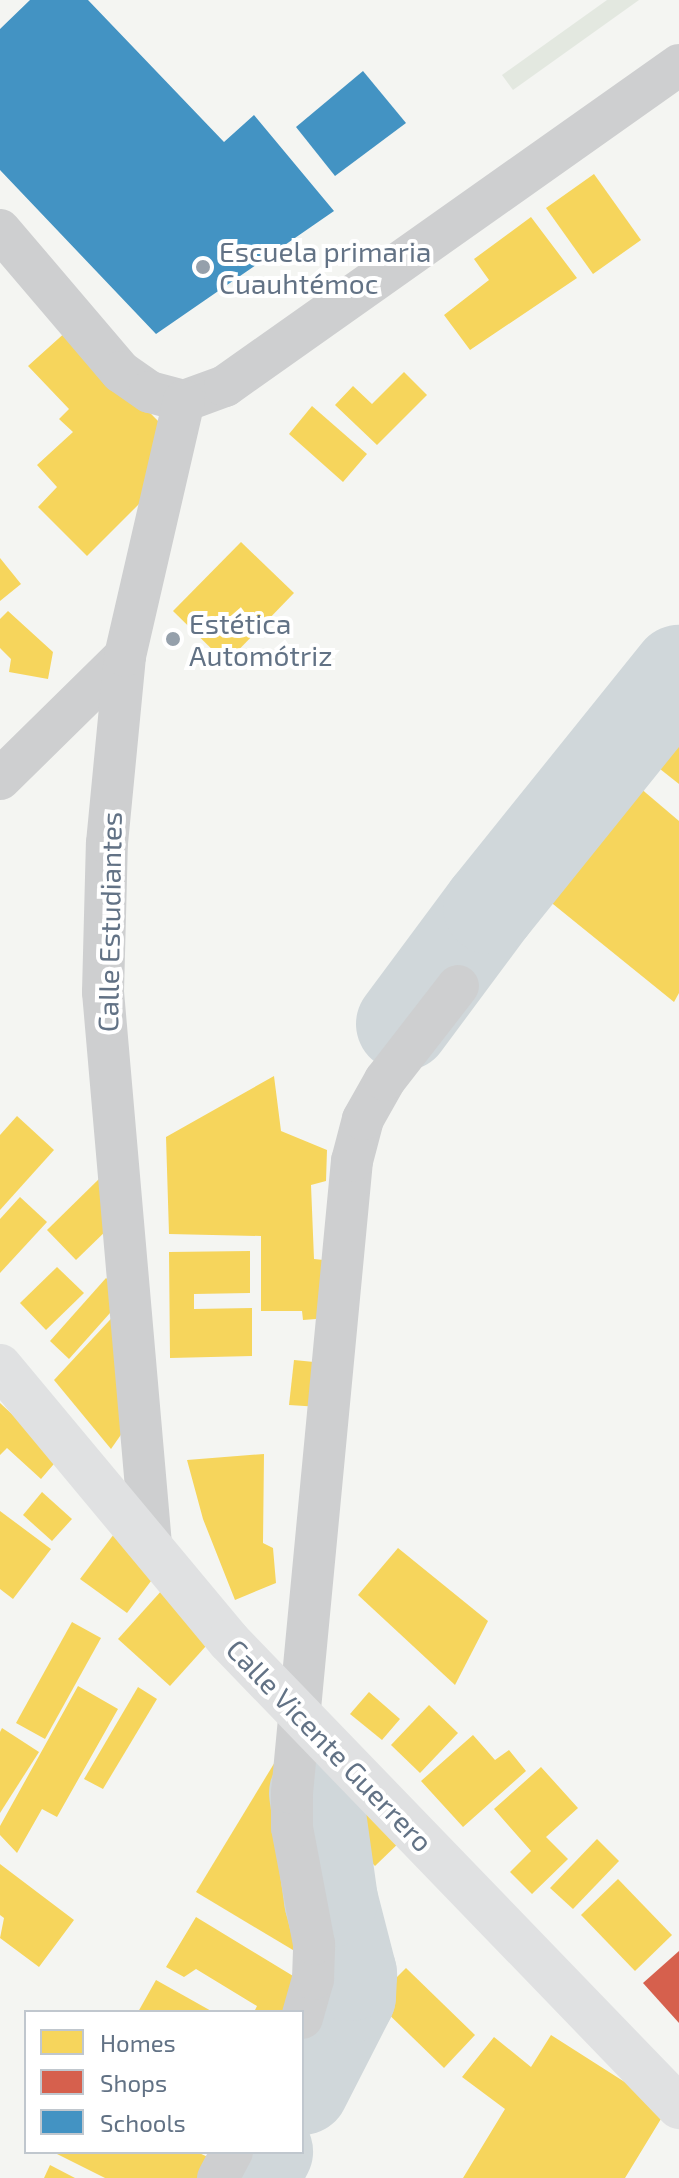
<!DOCTYPE html>
<meta charset="utf-8">
<style>
body{margin:0}
#map{position:relative;width:679px;height:2178px;overflow:hidden;background:#f4f5f2;font-family:"Exo 2",sans-serif}
div>[style]{position:absolute}
.green>*{inset:0;background:#e3e8e0}
.homes>*{inset:0;background:#f6d55c}
.shops>*{inset:0;background:#d6604d}
.schools>*{inset:0;background:#4393c3}
.river>*{height:94px;margin:-47px;padding:0 47px;transform-origin:47px;border-radius:47px;background:#d0d7da}
.street>*{height:42px;margin:-21px;padding:0 21px;transform-origin:21px;border-radius:21px;background:#cecfd0}
.secondary>*{height:44px;margin:-22px;padding:0 22px;transform-origin:22px;border-radius:22px;background:#e0e1e2}
.dots>*{width:22px;height:22px;translate:-50% -50%;box-sizing:border-box;border:4px solid #fff;border-radius:50%}
span{translate:-50% -50%;white-space:nowrap;text-align:center;line-height:1.15;-webkit-text-stroke:8px #fff;paint-order:stroke}
.poi-label{font-size:28px;color:#627285}
.left{translate:0 -50%;text-align:left}
.street-label{font-size:28px;color:#627285}
.legend{position:absolute;left:24px;top:2010px;width:280px;height:144px;box-sizing:border-box;background:#fff;border:2px solid #c0c7ce;margin:0;padding:10px 14px;list-style:none;font-size:24px;color:#627285}
.legend li{display:flex;align-items:center;gap:16px;height:40px}
.legend b{width:40px;border:2px solid #c0c7ce}
</style>
<div id="map">
<div class="green">
<div style="clip-path:polygon(607px 0,639px 0,513px 90px,502px 75px)"></div>
</div>
<div class="homes">
<div style="clip-path:polygon(594px 174px,641px 240px,593px 274px,546px 208px)"></div>
<div style="clip-path:polygon(531px 217px,577px 278px,470px 350px,444px 315px,489px 280px,474px 259px)"></div>
<div style="clip-path:polygon(68px 330px,161px 424px,147px 496px,87px 556px,38px 507px,57px 487px,37px 465px,73px 432px,59px 419px,69px 409px,28px 366px)"></div>
<div style="clip-path:polygon(404px 372px,427px 395px,377px 445px,335px 405px,353px 386px,372px 404px)"></div>
<div style="clip-path:polygon(312px 406px,367px 454px,343px 482px,289px 434px)"></div>
<div style="clip-path:polygon(241px 542px,294px 593px,226px 663px,173px 611px)"></div>
<div style="clip-path:polygon(0 558px,21px 584px,0 601px)"></div>
<div style="clip-path:polygon(8px 611px,53px 652px,48px 679px,9px 672px,11px 659px,0 648px,0 619px)"></div>
<div style="clip-path:polygon(679px 695px,679px 784px,636px 750px)"></div>
<div style="clip-path:polygon(626px 776px,679px 821px,679px 993px,674px 1002px,527px 883px)"></div>
<div style="clip-path:polygon(274px 1076px,281px 1131px,327px 1150px,326px 1181px,311px 1185px,314px 1259px,333px 1261px,329px 1318px,303px 1320px,302px 1311px,261px 1311px,261px 1236px,169px 1234px,166px 1137px)"></div>
<div style="clip-path:polygon(17px 1116px,54px 1150px,0 1210px,0 1135px)"></div>
<div style="clip-path:polygon(102px 1176px,113px 1224px,76px 1260px,47px 1230px)"></div>
<div style="clip-path:polygon(20px 1197px,47px 1222px,0 1273px,0 1219px)"></div>
<div style="clip-path:polygon(250px 1251px,250px 1293px,194px 1294px,194px 1309px,252px 1308px,252px 1356px,170px 1358px,169px 1252px)"></div>
<div style="clip-path:polygon(57px 1267px,84px 1293px,46px 1330px,20px 1303px)"></div>
<div style="clip-path:polygon(106px 1278px,126px 1295px,69px 1359px,50px 1341px)"></div>
<div style="clip-path:polygon(121px 1308px,134px 1416px,111px 1449px,54px 1380px)"></div>
<div style="clip-path:polygon(294px 1360px,324px 1363px,320px 1407px,289px 1405px)"></div>
<div style="clip-path:polygon(0 1403px,59px 1458px,41px 1479px,7px 1448px,0 1455px)"></div>
<div style="clip-path:polygon(264px 1454px,263px 1543px,273px 1548px,276px 1583px,235px 1600px,203px 1519px,187px 1460px)"></div>
<div style="clip-path:polygon(42px 1492px,72px 1519px,52px 1541px,23px 1515px)"></div>
<div style="clip-path:polygon(0 1511px,51px 1549px,13px 1599px,0 1589px)"></div>
<div style="clip-path:polygon(117px 1530px,163px 1565px,127px 1613px,80px 1579px)"></div>
<div style="clip-path:polygon(398px 1548px,488px 1621px,455px 1685px,358px 1595px)"></div>
<div style="clip-path:polygon(163px 1589px,215px 1636px,170px 1686px,118px 1639px)"></div>
<div style="clip-path:polygon(72px 1622px,101px 1638px,45px 1739px,16px 1723px)"></div>
<div style="clip-path:polygon(78px 1686px,118px 1709px,57px 1817px,42px 1809px,17px 1853px,0 1835px,0 1826px)"></div>
<div style="clip-path:polygon(138px 1687px,157px 1699px,103px 1789px,84px 1779px)"></div>
<div style="clip-path:polygon(369px 1692px,400px 1719px,382px 1740px,350px 1714px)"></div>
<div style="clip-path:polygon(429px 1705px,458px 1733px,420px 1773px,391px 1745px)"></div>
<div style="clip-path:polygon(2px 1728px,39px 1752px,0 1813px,0 1732px)"></div>
<div style="clip-path:polygon(473px 1735px,495px 1760px,509px 1750px,526px 1771px,463px 1827px,421px 1781px)"></div>
<div style="clip-path:polygon(278px 1757px,303px 1956px,196px 1892px)"></div>
<div style="clip-path:polygon(541px 1767px,578px 1808px,546px 1837px,568px 1859px,532px 1894px,510px 1872px,531px 1851px,494px 1809px)"></div>
<div style="clip-path:polygon(352px 1783px,404px 1838px,375px 1866px,323px 1812px)"></div>
<div style="clip-path:polygon(597px 1839px,619px 1861px,573px 1909px,550px 1888px)"></div>
<div style="clip-path:polygon(0 1864px,74px 1920px,39px 1967px,0 1938px,4px 1918px,0 1915px)"></div>
<div style="clip-path:polygon(618px 1879px,672px 1935px,635px 1971px,581px 1915px)"></div>
<div style="clip-path:polygon(196px 1917px,303px 1982px,285px 2012px,254px 2012px,257px 2006px,196px 1969px,184px 1977px,166px 1967px)"></div>
<div style="clip-path:polygon(406px 1968px,475px 2035px,444px 2068px,374px 2000px)"></div>
<div style="clip-path:polygon(156px 1980px,213px 2012px,138px 2012px)"></div>
<div style="clip-path:polygon(551px 2035px,667px 2109px,625px 2178px,463px 2178px,505px 2109px,462px 2077px,494px 2037px,531px 2067px)"></div>
<div style="clip-path:polygon(53px 2152px,197px 2152px,210px 2158px,200px 2178px,105px 2178px)"></div>
<div style="clip-path:polygon(50px 2165px,75px 2178px,44px 2178px)"></div>
</div>
<div class="shops">
<div style="clip-path:polygon(679px 1951px,679px 2023px,643px 1983px)"></div>
</div>
<div class="schools">
<div style="clip-path:polygon(30px 0,88px 0,224px 142px,254px 115px,334px 211px,156px 334px,0 170px,0 29px)"></div>
<div style="clip-path:polygon(363px 71px,406px 123px,335px 176px,296px 127px)"></div>
</div>
<div class="river">
<div style="left:403px;top:1024px;width:146px;rotate:-53.4deg"></div>
<div style="left:490px;top:907px;width:302px;rotate:-51.2deg"></div>
<div style="left:302px;top:2088px;width:103px;rotate:-62.9deg"></div>
<div style="left:349px;top:1996px;width:22px;rotate:-87deg"></div>
<div style="left:350px;top:1974px;width:76px;rotate:-104.4deg"></div>
<div style="left:331px;top:1900px;width:108px;rotate:-98deg"></div>
<div style="left:252px;top:2178px;width:30px;rotate:-62deg"></div>
</div>
<div class="street">
<div style="left:0;top:230px;width:187px;rotate:49.6deg"></div>
<div style="left:121px;top:372px;width:35px;rotate:35deg"></div>
<div style="left:150px;top:392px;width:35px;rotate:15deg"></div>
<div style="left:184px;top:401px;width:44px;rotate:-20.1deg"></div>
<div style="left:225px;top:386px;width:556px;rotate:-35.26deg"></div>
<div style="left:0;top:779px;width:175px;rotate:-44.5deg"></div>
<div style="left:151px;top:1545px;width:555px;rotate:-94.96deg"></div>
<div style="left:103px;top:992px;width:149px;rotate:-88.5deg"></div>
<div style="left:107px;top:843px;width:188px;rotate:-84.5deg"></div>
<div style="left:125px;top:656px;width:262px;rotate:-77deg"></div>
<div style="left:302px;top:2018px;width:41px;rotate:-74.2deg"></div>
<div style="left:313px;top:1979px;width:35px;rotate:-88deg"></div>
<div style="left:314px;top:1944px;width:118px;rotate:-100.7deg"></div>
<div style="left:292px;top:1828px;width:35px;rotate:-90deg"></div>
<div style="left:292px;top:1793px;width:635px;rotate:-84.58deg"></div>
<div style="left:352px;top:1161px;width:43px;rotate:-75.3deg"></div>
<div style="left:363px;top:1119px;width:45px;rotate:-60.6deg"></div>
<div style="left:385px;top:1080px;width:119px;rotate:-52.2deg"></div>
<div style="left:218px;top:2178px;width:30px;rotate:-62deg"></div>
</div>
<div class="secondary">
<div style="left:0;top:1366px;width:358px;rotate:50.2deg"></div>
<div style="left:229px;top:1641px;width:648px;rotate:46deg"></div>
</div>
<div class="dots">
<div style="left:203px;top:267px;background:#95a0ab"></div>
<div style="left:173px;top:639px;background:#95a0ab"></div>
</div>
<div class="poi-label">
<span class="left" style="left:219px;top:267px">Escuela primaria<br>Cuauhtémoc</span>
<span class="left" style="left:189px;top:639px">Estética<br>Automótriz</span>
</div>
<div class="street-label">
<span style="left:109px;top:922px;rotate:-89deg">Calle Estudiantes</span>
<span style="left:330px;top:1745px;rotate:46deg">Calle Vicente Guerrero</span>
</div>
<ul class="legend">
<li><b style="height:22px;background:#f6d55c"></b>Homes</li>
<li><b style="height:22px;background:#d6604d"></b>Shops</li>
<li><b style="height:22px;background:#4393c3"></b>Schools</li>
</ul>
</div>
